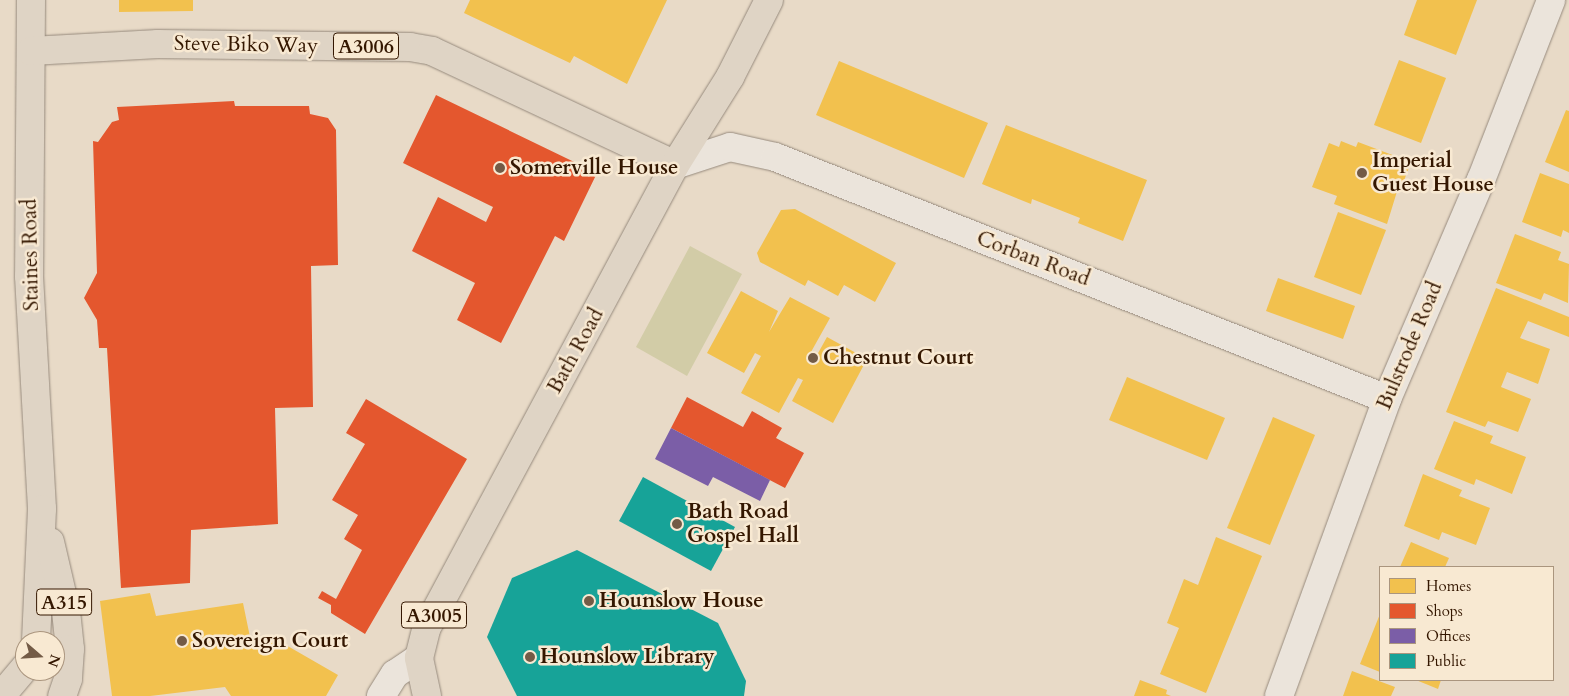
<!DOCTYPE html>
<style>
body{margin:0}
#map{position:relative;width:1569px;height:696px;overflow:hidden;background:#e8dac7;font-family:Cardo,serif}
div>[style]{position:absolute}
.green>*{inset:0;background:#d2cca7}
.homes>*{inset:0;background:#f2c14e}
.shops>*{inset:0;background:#e4572e}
.offices>*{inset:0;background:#7b5ea7}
.public>*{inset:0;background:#17a398}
.roads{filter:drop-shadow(0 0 1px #968a7d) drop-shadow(0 0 1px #968a7d)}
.minor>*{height:28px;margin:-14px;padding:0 14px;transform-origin:14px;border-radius:14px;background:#ebe4db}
.major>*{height:28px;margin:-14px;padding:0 14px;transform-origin:14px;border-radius:14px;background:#dfd4c5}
.dots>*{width:14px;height:14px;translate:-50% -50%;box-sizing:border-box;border:2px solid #f8e9d2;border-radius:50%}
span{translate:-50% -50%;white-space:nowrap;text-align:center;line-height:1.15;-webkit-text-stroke:5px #f8e9d2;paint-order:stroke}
.shield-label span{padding:1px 4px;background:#f8e9d2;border:1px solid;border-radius:4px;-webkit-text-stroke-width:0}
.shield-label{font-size:20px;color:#341700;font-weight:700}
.street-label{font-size:21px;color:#341700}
.poi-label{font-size:21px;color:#341700;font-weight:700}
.left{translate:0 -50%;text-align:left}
.legend{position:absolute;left:1379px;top:566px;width:175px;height:115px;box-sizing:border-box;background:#f8e9d2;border:1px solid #aa957e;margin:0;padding:6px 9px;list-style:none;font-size:15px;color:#341700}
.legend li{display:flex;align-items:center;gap:10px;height:25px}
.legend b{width:25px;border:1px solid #aa957e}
.north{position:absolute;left:15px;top:631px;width:50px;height:50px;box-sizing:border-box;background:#f8e9d2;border:1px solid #aa957e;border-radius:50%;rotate:109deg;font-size:14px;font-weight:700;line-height:20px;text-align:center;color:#341700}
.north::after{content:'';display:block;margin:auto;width:18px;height:22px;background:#735b46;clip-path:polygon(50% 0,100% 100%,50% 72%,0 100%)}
</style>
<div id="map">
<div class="green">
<div style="clip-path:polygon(690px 246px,742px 274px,687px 376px,636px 347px)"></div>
</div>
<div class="homes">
<div style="clip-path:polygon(119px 0,193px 0,193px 11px,119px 12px)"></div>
<div style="clip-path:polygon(470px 0,667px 0,627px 84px,574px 56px,570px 63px,464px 13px)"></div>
<div style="clip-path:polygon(1417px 0,1477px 0,1456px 55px,1404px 35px)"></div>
<div style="clip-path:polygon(1399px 60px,1446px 78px,1421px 143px,1374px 125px)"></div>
<div style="clip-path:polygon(839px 61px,988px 123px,964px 178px,816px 115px)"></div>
<div style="clip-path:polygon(1566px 110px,1569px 111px,1569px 172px,1545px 162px)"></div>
<div style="clip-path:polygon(1006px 125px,1147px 180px,1123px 241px,1078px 223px,1080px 218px,1032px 199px,1031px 204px,982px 184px)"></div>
<div style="clip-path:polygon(1341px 141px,1356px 147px,1358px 142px,1411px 162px,1402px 186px,1399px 185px,1387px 224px,1334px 204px,1337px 196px,1312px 187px,1329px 143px,1339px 147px)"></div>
<div style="clip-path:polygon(1540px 173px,1569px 184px,1569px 233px,1563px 230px,1561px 237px,1522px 222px)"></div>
<div style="clip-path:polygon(795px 209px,896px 263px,875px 302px,844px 285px,838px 296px,808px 280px,805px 286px,760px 262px,757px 253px,781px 210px)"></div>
<div style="clip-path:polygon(1338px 212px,1386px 230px,1361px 295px,1314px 277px)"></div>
<div style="clip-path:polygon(1515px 234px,1561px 252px,1558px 260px,1569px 264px,1568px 303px,1544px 293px,1541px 300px,1496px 283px)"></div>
<div style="clip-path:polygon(1278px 278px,1355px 306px,1343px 339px,1266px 311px)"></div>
<div style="clip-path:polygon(1496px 288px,1569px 317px,1569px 337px,1528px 321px,1520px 338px,1550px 349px,1538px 384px,1507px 372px,1501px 387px,1531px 399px,1518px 432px,1488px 421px,1485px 427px,1446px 412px)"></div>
<div style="clip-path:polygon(741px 291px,778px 311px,769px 332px,790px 297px,830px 318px,811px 352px,817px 355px,827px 337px,867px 359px,833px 423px,792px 401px,803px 380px,798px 378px,779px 413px,741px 393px,761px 356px,755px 353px,744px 373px,707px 353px)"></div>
<div style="clip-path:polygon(1127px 377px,1225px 418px,1207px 460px,1109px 420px)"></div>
<div style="clip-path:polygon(1273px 417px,1315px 435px,1270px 545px,1227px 528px)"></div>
<div style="clip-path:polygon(1454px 421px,1493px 436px,1490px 443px,1526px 457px,1512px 494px,1476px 479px,1474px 485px,1434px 469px)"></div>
<div style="clip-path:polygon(1423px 474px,1462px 490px,1459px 496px,1490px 508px,1476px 545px,1442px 532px,1439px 540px,1404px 526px)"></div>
<div style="clip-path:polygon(1216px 537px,1262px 556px,1206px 693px,1160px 674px,1179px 628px,1167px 623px,1184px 579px,1198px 585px)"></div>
<div style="clip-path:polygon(1411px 542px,1449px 558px,1445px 567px,1400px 567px)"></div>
<div style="clip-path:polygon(150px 593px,156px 616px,243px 603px,250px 637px,267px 646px,272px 637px,338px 675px,326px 696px,231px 696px,225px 687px,150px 696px,112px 696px,100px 601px)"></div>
<div style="clip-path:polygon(1380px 614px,1380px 672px,1360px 664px)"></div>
<div style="clip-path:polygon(1352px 671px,1395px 687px,1391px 696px,1343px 696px)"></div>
<div style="clip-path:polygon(1140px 680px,1167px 690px,1166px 694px,1171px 696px,1134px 696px)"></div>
<div style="clip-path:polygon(1416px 680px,1441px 680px,1438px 689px)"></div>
</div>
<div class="shops">
<div style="clip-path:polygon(436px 95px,597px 173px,564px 241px,555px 236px,501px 343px,457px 320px,475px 283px,412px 251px,438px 197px,486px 222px,493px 207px,403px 163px)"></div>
<div style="clip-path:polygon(234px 101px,235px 106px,309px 106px,310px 114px,328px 118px,336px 130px,338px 265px,311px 266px,313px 407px,275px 408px,278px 524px,191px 530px,190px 583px,121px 588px,107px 348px,99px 348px,97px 320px,84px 298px,97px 273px,93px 141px,98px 142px,112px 122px,119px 120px,117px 107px)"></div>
<div style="clip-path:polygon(687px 397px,743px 427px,752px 411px,782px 428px,776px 438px,804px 453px,785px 488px,671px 428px)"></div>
<div style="clip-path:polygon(366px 399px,467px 459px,365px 634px,331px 613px,331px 605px,318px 598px,322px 591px,336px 599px,362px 550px,344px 539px,358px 515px,332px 500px,365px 444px,346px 433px)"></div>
</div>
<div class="offices">
<div style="clip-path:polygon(671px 428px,770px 480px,760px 501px,713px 477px,708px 486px,655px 459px)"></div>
</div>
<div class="public">
<div style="clip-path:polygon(643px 477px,735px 527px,711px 571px,619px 521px)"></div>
<div style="clip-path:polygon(577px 550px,718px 623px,746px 681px,744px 696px,517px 696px,487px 637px,512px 578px)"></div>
</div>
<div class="roads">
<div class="minor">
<div style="left:675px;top:165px;width:58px;rotate:-18.1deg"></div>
<div style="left:730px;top:147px;width:46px;rotate:12.5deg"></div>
<div style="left:775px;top:157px;width:658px;rotate:21.58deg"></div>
<div style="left:381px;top:696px;width:26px;rotate:-58deg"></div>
<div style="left:395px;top:674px;width:29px;rotate:-34deg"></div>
<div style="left:1279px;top:696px;width:316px;rotate:-70deg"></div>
<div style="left:1387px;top:399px;width:238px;rotate:-66.8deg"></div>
<div style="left:1481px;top:180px;width:193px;rotate:-68.7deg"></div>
</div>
<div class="major">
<div style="left:31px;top:0;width:276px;rotate:90.4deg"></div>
<div style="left:29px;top:276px;width:233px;rotate:86.8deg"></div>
<div style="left:42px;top:509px;width:132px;rotate:92.6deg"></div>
<div style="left:31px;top:51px;width:127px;rotate:-3.2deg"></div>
<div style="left:158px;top:44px;width:252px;rotate:0.7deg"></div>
<div style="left:410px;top:47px;width:22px;rotate:10deg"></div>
<div style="left:432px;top:51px;width:268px;rotate:25.1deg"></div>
<div style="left:50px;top:542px;width:71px;rotate:76.9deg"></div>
<div style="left:66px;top:611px;width:38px;rotate:84deg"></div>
<div style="left:70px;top:649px;width:30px;rotate:94deg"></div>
<div style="left:68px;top:679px;width:18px;rotate:109deg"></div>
<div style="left:1px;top:696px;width:38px;rotate:-50deg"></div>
<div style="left:427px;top:696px;width:39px;rotate:-102deg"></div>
<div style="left:419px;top:658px;width:30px;rotate:-76deg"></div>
<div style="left:426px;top:629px;width:527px;rotate:-61.78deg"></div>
<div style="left:675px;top:165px;width:104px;rotate:-58deg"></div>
<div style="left:730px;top:77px;width:86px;rotate:-63.1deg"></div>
</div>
</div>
<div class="dots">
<div style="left:500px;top:168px;background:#735b46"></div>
<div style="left:1362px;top:173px;background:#735b46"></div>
<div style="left:813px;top:358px;background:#735b46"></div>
<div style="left:677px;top:524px;background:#735b46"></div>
<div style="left:589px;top:601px;background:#735b46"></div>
<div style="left:182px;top:641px;background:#735b46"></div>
<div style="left:530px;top:657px;background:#735b46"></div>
</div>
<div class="shield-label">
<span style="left:366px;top:46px">A3006</span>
<span style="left:64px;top:602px">A315</span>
<span style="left:434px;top:615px">A3005</span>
</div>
<div class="street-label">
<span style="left:246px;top:45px;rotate:1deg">Steve Biko Way</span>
<span style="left:31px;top:255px;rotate:-91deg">Staines Road</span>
<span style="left:1033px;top:259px;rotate:21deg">Corban Road</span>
<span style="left:1410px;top:346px;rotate:-67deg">Bulstrode Road</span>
<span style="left:576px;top:351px;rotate:-61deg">Bath Road</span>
</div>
<div class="poi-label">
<span class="left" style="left:1372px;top:173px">Imperial<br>Guest House</span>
<span class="left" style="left:510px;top:168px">Somerville House</span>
<span class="left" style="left:823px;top:358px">Chestnut Court</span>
<span class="left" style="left:687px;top:524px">Bath Road<br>Gospel Hall</span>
<span class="left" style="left:599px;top:601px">Hounslow House</span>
<span class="left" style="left:192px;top:641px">Sovereign Court</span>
<span class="left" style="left:540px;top:657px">Hounslow Library</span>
</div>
<ul class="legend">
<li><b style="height:14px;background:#f2c14e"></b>Homes</li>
<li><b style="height:14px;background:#e4572e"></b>Shops</li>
<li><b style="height:14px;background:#7b5ea7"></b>Offices</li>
<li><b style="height:14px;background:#17a398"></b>Public</li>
</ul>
<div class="north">N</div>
</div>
